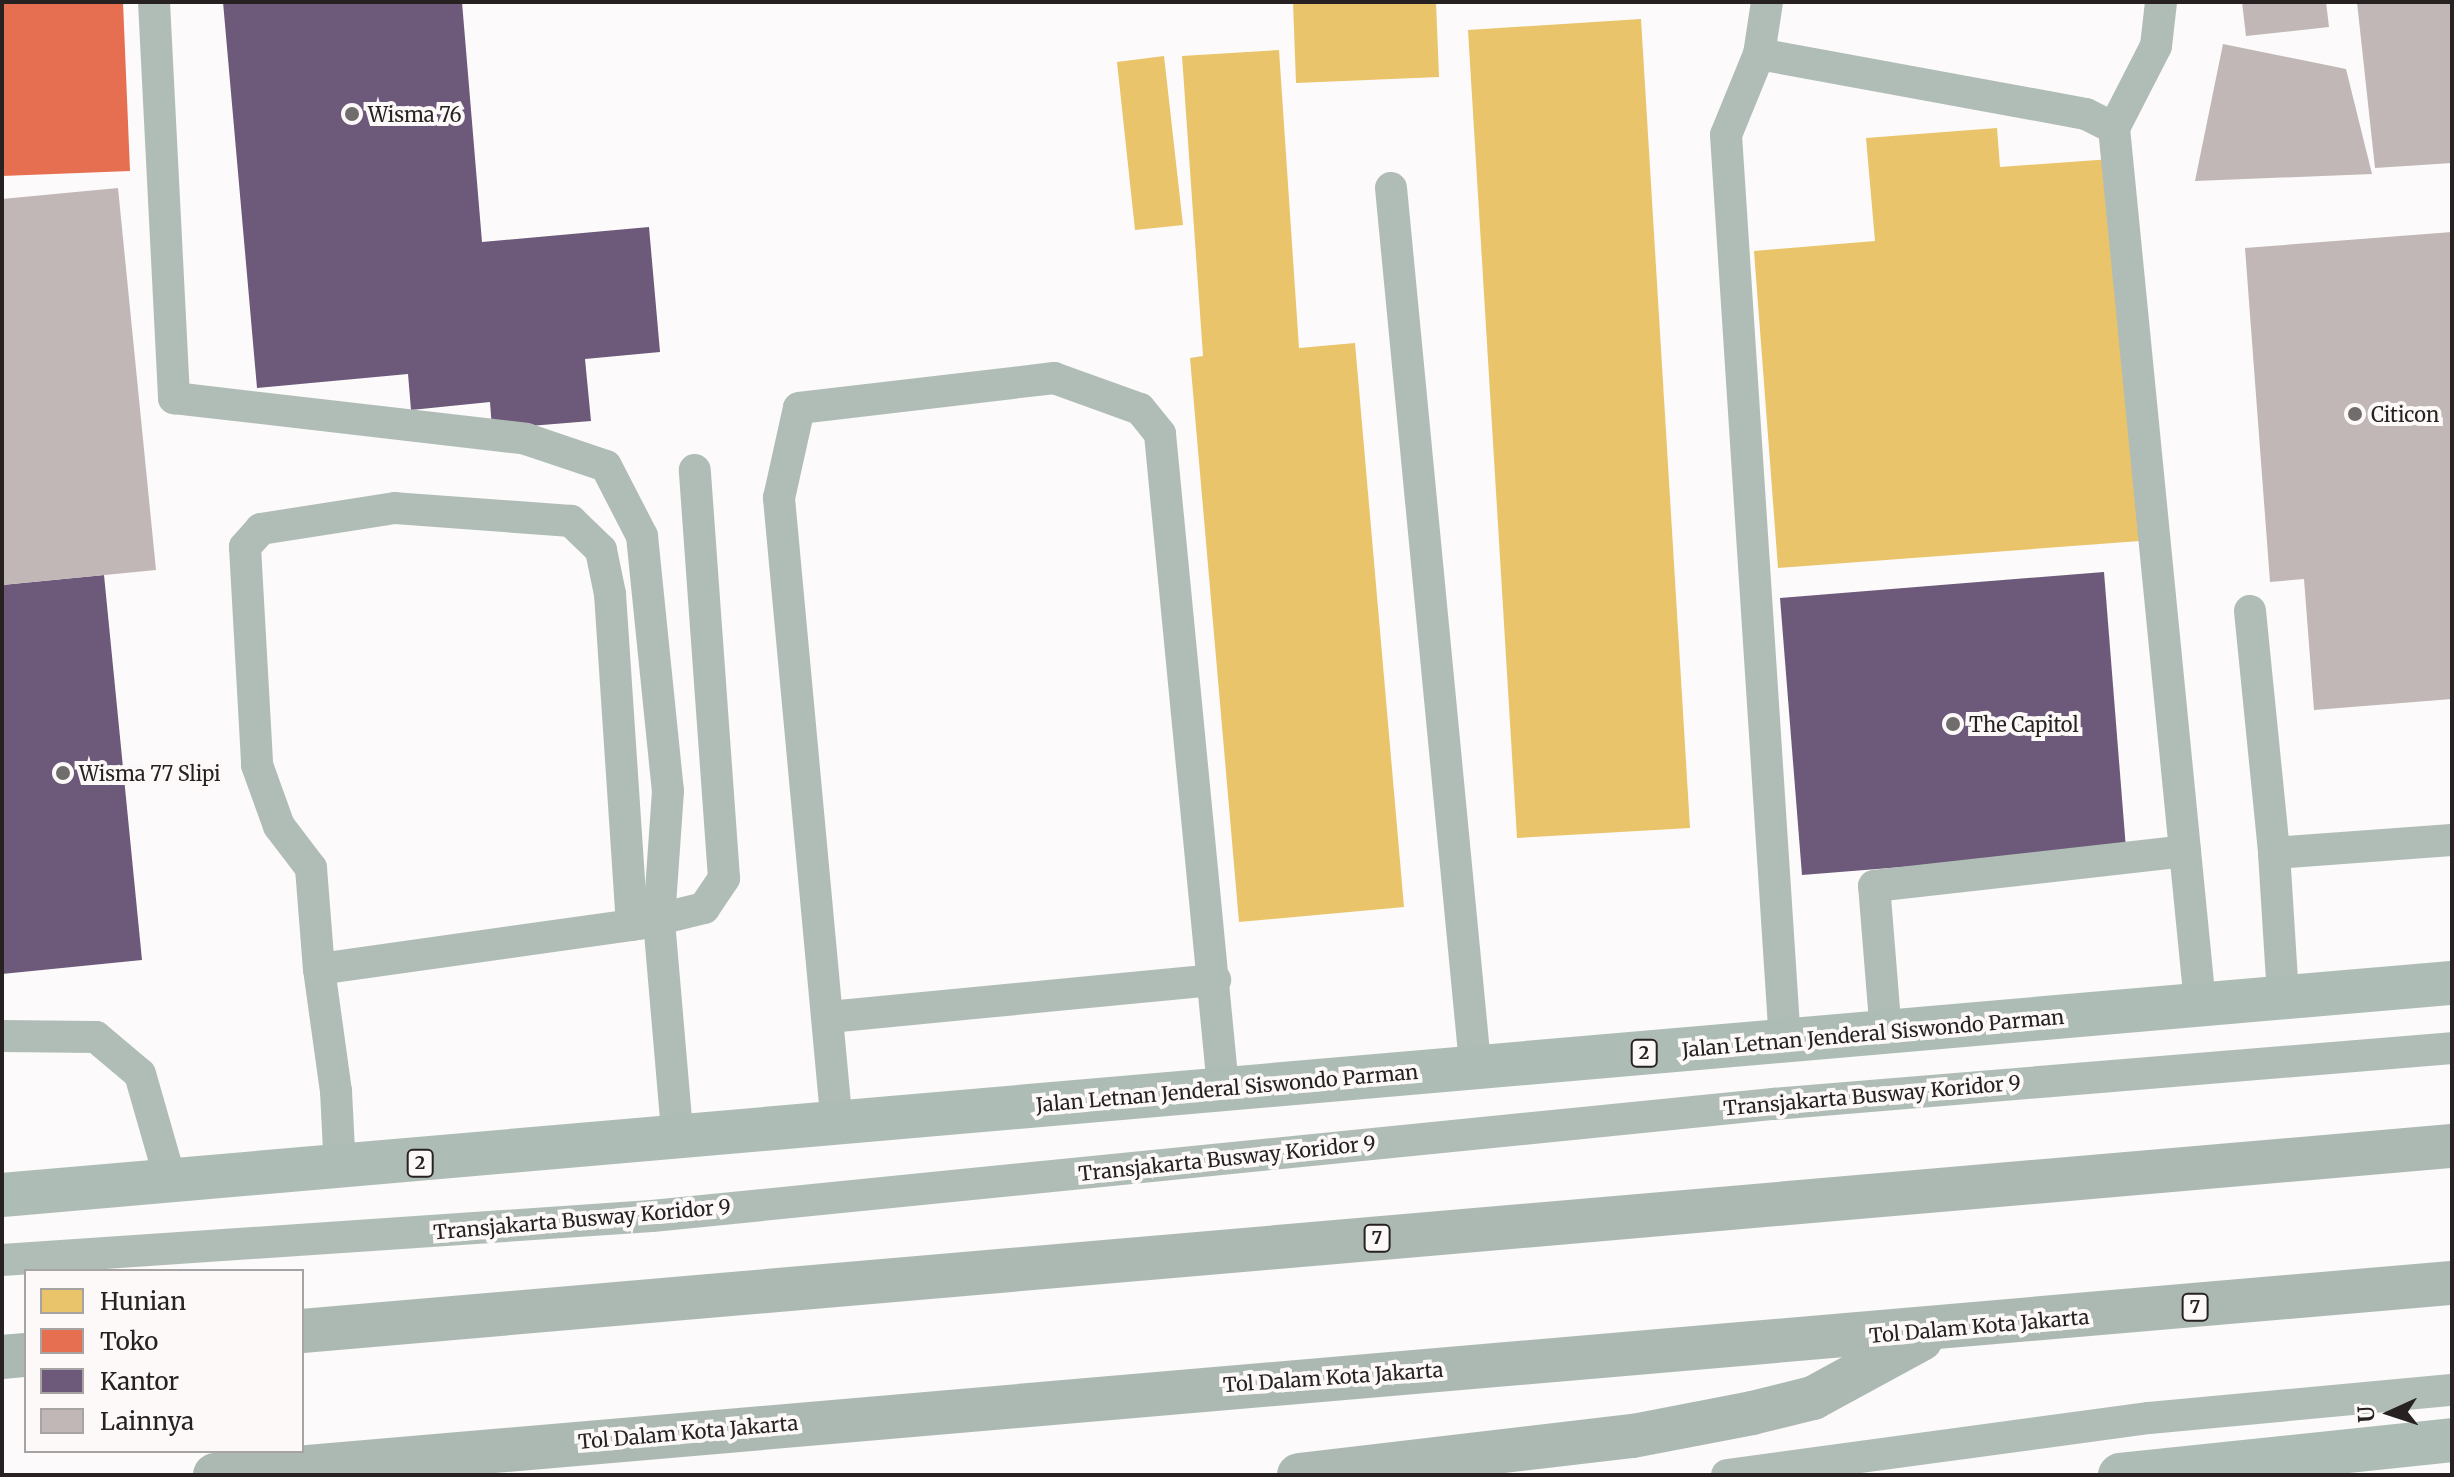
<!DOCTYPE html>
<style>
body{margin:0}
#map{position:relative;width:2454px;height:1477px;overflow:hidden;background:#fcfafa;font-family:Merriweather,serif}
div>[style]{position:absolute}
.homes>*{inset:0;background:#e9c46a}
.shops>*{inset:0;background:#e76f51}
.offices>*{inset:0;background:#6d597a}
.building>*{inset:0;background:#c0b7b6}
.service>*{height:32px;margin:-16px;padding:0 16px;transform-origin:16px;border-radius:16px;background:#b0bdb7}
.trunk>*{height:44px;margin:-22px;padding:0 22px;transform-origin:22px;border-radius:22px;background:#aebcb6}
.motorway>*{height:44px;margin:-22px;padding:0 22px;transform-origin:22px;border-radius:22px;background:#acb9b3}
.dots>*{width:22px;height:22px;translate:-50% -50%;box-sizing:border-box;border:4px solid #fdf9f9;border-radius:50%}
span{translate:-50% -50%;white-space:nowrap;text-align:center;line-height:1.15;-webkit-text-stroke:8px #fdf9f9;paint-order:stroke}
.shield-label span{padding:2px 6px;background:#fdf9f9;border:2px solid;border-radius:6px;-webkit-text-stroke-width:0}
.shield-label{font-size:18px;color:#272121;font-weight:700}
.poi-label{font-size:20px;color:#272121}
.left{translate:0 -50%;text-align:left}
.street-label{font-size:20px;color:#272121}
.frame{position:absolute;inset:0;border:4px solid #272121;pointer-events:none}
.legend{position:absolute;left:24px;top:1269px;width:280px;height:184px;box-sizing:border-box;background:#fdf9f9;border:2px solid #a7a3a3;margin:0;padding:10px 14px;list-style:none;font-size:24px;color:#272121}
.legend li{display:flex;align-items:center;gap:16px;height:40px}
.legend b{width:40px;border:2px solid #a7a3a3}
.north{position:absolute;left:2350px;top:1373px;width:80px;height:80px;-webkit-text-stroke:6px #fdf9f9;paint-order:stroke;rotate:267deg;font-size:22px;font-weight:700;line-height:32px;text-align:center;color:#272121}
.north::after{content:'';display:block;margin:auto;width:28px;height:36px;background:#272121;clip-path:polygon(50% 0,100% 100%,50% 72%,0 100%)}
</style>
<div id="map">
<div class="homes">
<div style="clip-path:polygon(1293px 2px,1436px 2px,1439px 77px,1296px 83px)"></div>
<div style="clip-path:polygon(1641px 19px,1690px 828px,1517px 838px,1468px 30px)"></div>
<div style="clip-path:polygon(1279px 50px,1299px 348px,1355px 343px,1404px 907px,1239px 922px,1190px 358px,1203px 356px,1182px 56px)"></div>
<div style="clip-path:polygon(1164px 56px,1183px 225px,1135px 230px,1117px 62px)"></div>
<div style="clip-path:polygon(1997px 128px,2000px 167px,2111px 159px,2140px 541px,1778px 568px,1754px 251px,1875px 241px,1866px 138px)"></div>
</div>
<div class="shops">
<div style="clip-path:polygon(2px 2px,123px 2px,130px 171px,2px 176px)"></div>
</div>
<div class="offices">
<div style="clip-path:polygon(223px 2px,462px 2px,482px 242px,649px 227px,660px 352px,585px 359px,591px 421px,492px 429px,490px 402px,411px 410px,408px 374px,257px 388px)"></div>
<div style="clip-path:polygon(2104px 572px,2126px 849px,1802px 875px,1780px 598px)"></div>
<div style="clip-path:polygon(104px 575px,142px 960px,2px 974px,2px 585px)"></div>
</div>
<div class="building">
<div style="clip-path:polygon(2242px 2px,2326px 2px,2329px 27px,2246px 36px)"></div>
<div style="clip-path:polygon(2357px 2px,2452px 2px,2452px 163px,2375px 168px)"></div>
<div style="clip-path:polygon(2223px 44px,2346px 69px,2372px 174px,2195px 181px)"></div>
<div style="clip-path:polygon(118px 188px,156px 570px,2px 585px,2px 199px)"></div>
<div style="clip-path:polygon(2452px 232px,2452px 699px,2314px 710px,2304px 579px,2270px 582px,2245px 248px)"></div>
</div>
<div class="service">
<div style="left:154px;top:2px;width:397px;rotate:87.1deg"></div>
<div style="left:174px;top:398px;width:354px;rotate:6.6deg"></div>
<div style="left:526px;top:439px;width:84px;rotate:18.6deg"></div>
<div style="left:606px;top:466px;width:79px;rotate:62.8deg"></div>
<div style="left:642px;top:536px;width:256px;rotate:84.2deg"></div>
<div style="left:668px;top:791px;width:130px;rotate:94deg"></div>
<div style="left:659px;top:921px;width:221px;rotate:85.1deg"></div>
<div style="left:1767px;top:2px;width:53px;rotate:98.7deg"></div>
<div style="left:1759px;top:54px;width:87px;rotate:112.2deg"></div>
<div style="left:1726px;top:135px;width:910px;rotate:86.28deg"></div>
<div style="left:1759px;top:54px;width:332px;rotate:10.4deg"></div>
<div style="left:2086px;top:114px;width:31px;rotate:27deg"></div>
<div style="left:2114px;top:128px;width:880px;rotate:84.39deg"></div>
<div style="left:2114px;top:128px;width:92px;rotate:-62.9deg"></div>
<div style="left:2156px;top:46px;width:44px;rotate:-83.5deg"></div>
<div style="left:1391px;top:188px;width:880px;rotate:84.52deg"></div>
<div style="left:2250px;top:611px;width:243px;rotate:84.3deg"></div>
<div style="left:639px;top:924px;width:67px;rotate:-13.8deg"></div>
<div style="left:704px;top:908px;width:36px;rotate:-56deg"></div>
<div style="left:724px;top:878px;width:409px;rotate:-94.1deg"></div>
<div style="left:319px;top:969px;width:316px;rotate:-8deg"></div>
<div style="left:632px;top:925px;width:332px;rotate:-93.8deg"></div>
<div style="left:610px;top:594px;width:45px;rotate:-101.6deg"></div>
<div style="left:601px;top:550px;width:42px;rotate:-136deg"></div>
<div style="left:571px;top:521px;width:176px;rotate:-175.8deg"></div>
<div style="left:395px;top:508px;width:136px;rotate:171.1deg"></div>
<div style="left:261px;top:529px;width:24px;rotate:132deg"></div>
<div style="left:245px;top:547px;width:218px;rotate:86.8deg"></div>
<div style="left:257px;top:765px;width:65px;rotate:70.2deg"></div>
<div style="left:279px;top:826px;width:53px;rotate:52.7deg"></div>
<div style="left:311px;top:868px;width:101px;rotate:85.5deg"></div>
<div style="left:319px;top:969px;width:123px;rotate:82.1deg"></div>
<div style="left:336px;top:1091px;width:79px;rotate:87.1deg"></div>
<div style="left:2283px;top:996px;width:143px;rotate:-93.6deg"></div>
<div style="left:2274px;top:853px;width:178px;rotate:-4.2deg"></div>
<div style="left:829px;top:1017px;width:388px;rotate:-5.5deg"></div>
<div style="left:1886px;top:1034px;width:148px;rotate:-94.6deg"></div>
<div style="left:1874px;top:886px;width:313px;rotate:-6.4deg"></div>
<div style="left:2px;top:1036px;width:94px;rotate:0.6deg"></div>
<div style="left:96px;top:1037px;width:57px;rotate:40.1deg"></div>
<div style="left:140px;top:1074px;width:112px;rotate:74deg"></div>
<div style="left:837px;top:1126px;width:631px;rotate:-95.28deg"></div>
<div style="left:779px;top:498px;width:92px;rotate:-77.5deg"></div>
<div style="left:799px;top:408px;width:257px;rotate:-6.7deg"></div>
<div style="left:1054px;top:378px;width:91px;rotate:19.8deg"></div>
<div style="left:1140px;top:409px;width:32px;rotate:51deg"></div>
<div style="left:1160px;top:434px;width:656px;rotate:84.49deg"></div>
<div style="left:2px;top:1260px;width:651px;rotate:-3.87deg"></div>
<div style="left:652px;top:1216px;width:1127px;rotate:-5.71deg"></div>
<div style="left:1773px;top:1104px;width:681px;rotate:-4.71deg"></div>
<div style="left:1727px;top:1475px;width:426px;rotate:-7.7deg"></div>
<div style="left:2149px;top:1418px;width:304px;rotate:-5.3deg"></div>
</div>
<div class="trunk">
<div style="left:2px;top:1195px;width:2459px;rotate:-4.95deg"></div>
<div style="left:2120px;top:1475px;width:334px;rotate:-6deg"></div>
</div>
<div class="motorway">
<div style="left:302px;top:1331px;width:2158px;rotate:-4.92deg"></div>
<div style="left:2px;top:1357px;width:24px;rotate:-5deg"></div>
<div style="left:215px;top:1475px;width:2245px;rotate:-4.91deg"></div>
<div style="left:1299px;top:1475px;width:336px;rotate:-6.7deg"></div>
<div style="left:1633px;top:1436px;width:121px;rotate:-10.9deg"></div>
<div style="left:1752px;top:1413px;width:63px;rotate:-13.8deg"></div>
<div style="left:1813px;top:1398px;width:123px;rotate:-28.6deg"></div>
</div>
<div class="dots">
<div style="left:352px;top:114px;background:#726d6d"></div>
<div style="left:2355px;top:414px;background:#726d6d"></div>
<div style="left:1953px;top:724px;background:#726d6d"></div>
<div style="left:63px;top:773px;background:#726d6d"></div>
</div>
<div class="shield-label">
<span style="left:1644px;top:1053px">2</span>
<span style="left:420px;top:1163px">2</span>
<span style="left:1377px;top:1238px">7</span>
<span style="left:2195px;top:1307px">7</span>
</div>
<div class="poi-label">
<span class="left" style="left:368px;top:114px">Wisma 76</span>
<span class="left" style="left:2371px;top:414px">Citicon</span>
<span class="left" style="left:1969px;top:724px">The Capitol</span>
<span class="left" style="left:79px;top:773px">Wisma 77 Slipi</span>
</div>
<div class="street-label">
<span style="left:1873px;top:1033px;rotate:-5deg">Jalan Letnan Jenderal Siswondo Parman</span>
<span style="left:1227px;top:1088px;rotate:-5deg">Jalan Letnan Jenderal Siswondo Parman</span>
<span style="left:1872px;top:1095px;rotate:-5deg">Transjakarta Busway Koridor 9</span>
<span style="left:1227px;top:1158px;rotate:-6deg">Transjakarta Busway Koridor 9</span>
<span style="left:582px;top:1219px;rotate:-5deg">Transjakarta Busway Koridor 9</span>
<span style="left:1979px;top:1326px;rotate:-5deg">Tol Dalam Kota Jakarta</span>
<span style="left:1333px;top:1377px;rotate:-4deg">Tol Dalam Kota Jakarta</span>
<span style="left:688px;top:1432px;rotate:-5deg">Tol Dalam Kota Jakarta</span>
</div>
<div class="frame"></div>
<ul class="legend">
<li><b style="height:22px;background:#e9c46a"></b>Hunian</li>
<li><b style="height:22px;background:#e76f51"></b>Toko</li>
<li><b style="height:22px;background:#6d597a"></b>Kantor</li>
<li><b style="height:22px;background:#c0b7b6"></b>Lainnya</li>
</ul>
<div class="north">U</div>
</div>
